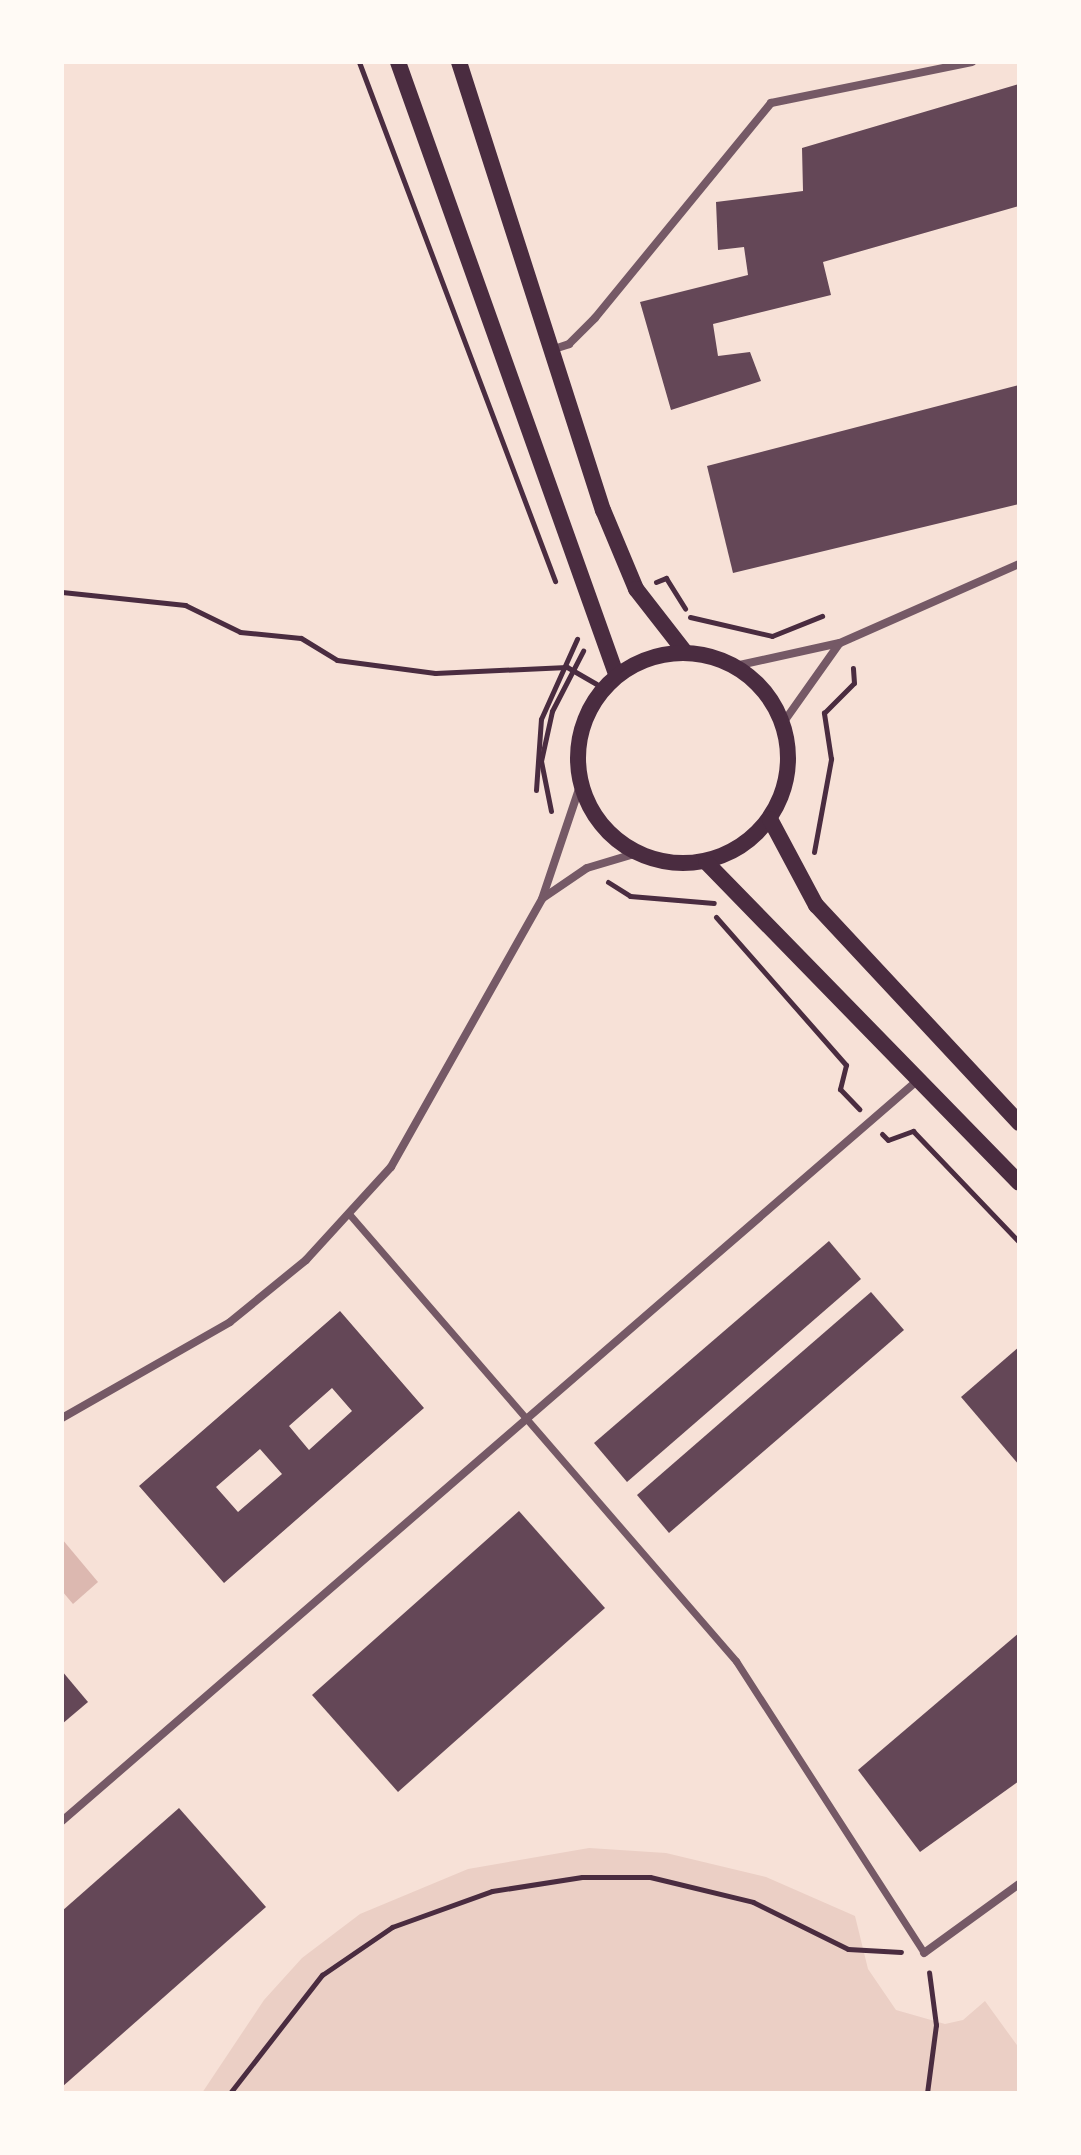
<!DOCTYPE html>
<style>
body{margin:0}
#map{position:relative;width:1081px;height:2155px;overflow:hidden;background:#f7e1d7;font-family:"IBM Plex Serif",serif}
div>[style]{position:absolute}
.green>*{inset:0;background:#ebcfc5}
.water>*{inset:0;background:#dcb8b0}
.building>*{inset:0;background:#644757}
.path>*{height:5px;margin:-2.5px;padding:0 2.5px;transform-origin:2.5px;border-radius:2.5px;background:#4a2c40}
.pedestrian>*{height:7px;margin:-3.5px;padding:0 3.5px;transform-origin:3.5px;border-radius:3.5px;background:#755966}
.minor>*{height:8px;margin:-4px;padding:0 4px;transform-origin:4px;border-radius:4px;background:#755966}
.secondary>*{height:16px;margin:-8px;padding:0 8px;transform-origin:8px;border-radius:8px;background:#4a2c40}
.secondary>.ring{margin:-8px;padding:0;box-sizing:content-box;background:none;border:16px solid #4a2c40;border-radius:50%}
span{translate:-50% -50%;white-space:nowrap;text-align:center;line-height:1.15;-webkit-text-stroke:8px #fffaf5;paint-order:stroke}
.frame{position:absolute;inset:0;border:64px solid #fffaf5;pointer-events:none}
</style>
<div id="map">
<div class="green">
<div style="clip-path:polygon(589px 1848px,666px 1853px,766px 1877px,855px 1916px,868px 1969px,896px 2010px,945px 2024px,963px 2020px,985px 2001px,1019px 2048px,1019px 2093px,202px 2093px,264px 2000px,302px 1958px,360px 1914px,468px 1869px)"></div>
</div>
<div class="water">
<div style="clip-path:polygon(62px 1539px,98px 1582px,73px 1604px,62px 1591px)"></div>
</div>
<div class="building">
<div style="clip-path:polygon(1019px 84px,1019px 206px,823px 262px,831px 295px,713px 324px,718px 356px,750px 352px,761px 381px,671px 410px,640px 302px,748px 275px,744px 247px,718px 250px,716px 202px,803px 191px,802px 148px)"></div>
<div style="clip-path:polygon(1019px 385px,1019px 504px,733px 573px,707px 466px)"></div>
<div style="clip-path:polygon(829px 1241px,861px 1279px,627px 1482px,594px 1443px)"></div>
<div style="clip-path:polygon(871px 1292px,904px 1330px,669px 1533px,637px 1495px)"></div>
<div style="clip-path:polygon(evenodd,340px 1311px,424px 1408px,224px 1583px,139px 1486px,340px 1311px,332px 1388px,352px 1411px,309px 1450px,289px 1426px,332px 1388px,340px 1311px,260px 1449px,282px 1474px,238px 1512px,216px 1487px,260px 1449px)"></div>
<div style="clip-path:polygon(1019px 1347px,1019px 1465px,961px 1397px)"></div>
<div style="clip-path:polygon(519px 1511px,605px 1608px,398px 1792px,312px 1695px)"></div>
<div style="clip-path:polygon(1019px 1633px,1019px 1781px,920px 1852px,858px 1770px)"></div>
<div style="clip-path:polygon(62px 1671px,88px 1702px,62px 1724px)"></div>
<div style="clip-path:polygon(179px 1808px,266px 1907px,62px 2087px,62px 1911px)"></div>
</div>
<div class="path">
<div style="left:359px;top:62px;width:555px;rotate:69.31deg"></div>
<div style="left:656px;top:582px;width:11px;rotate:-22deg"></div>
<div style="left:666px;top:578px;width:36px;rotate:58deg"></div>
<div style="left:62px;top:592px;width:124px;rotate:6deg"></div>
<div style="left:185px;top:605px;width:61px;rotate:26.1deg"></div>
<div style="left:240px;top:632px;width:61px;rotate:5.6deg"></div>
<div style="left:301px;top:638px;width:42px;rotate:31.4deg"></div>
<div style="left:337px;top:660px;width:99px;rotate:7.6deg"></div>
<div style="left:435px;top:673px;width:132px;rotate:-2.6deg"></div>
<div style="left:567px;top:667px;width:34px;rotate:30deg"></div>
<div style="left:690px;top:617px;width:84px;rotate:13deg"></div>
<div style="left:772px;top:636px;width:54px;rotate:-21.8deg"></div>
<div style="left:536px;top:790px;width:71px;rotate:-86deg"></div>
<div style="left:541px;top:719px;width:88px;rotate:-65.8deg"></div>
<div style="left:551px;top:811px;width:51px;rotate:-101.3deg"></div>
<div style="left:541px;top:761px;width:51px;rotate:-77.6deg"></div>
<div style="left:552px;top:711px;width:68px;rotate:-62.7deg"></div>
<div style="left:814px;top:852px;width:95px;rotate:-79.6deg"></div>
<div style="left:831px;top:759px;width:47px;rotate:-98.7deg"></div>
<div style="left:824px;top:713px;width:42px;rotate:-45deg"></div>
<div style="left:854px;top:683px;width:15px;rotate:-94deg"></div>
<div style="left:608px;top:882px;width:26px;rotate:32deg"></div>
<div style="left:630px;top:896px;width:84px;rotate:4.8deg"></div>
<div style="left:716px;top:917px;width:197px;rotate:48.7deg"></div>
<div style="left:846px;top:1065px;width:25px;rotate:104deg"></div>
<div style="left:840px;top:1089px;width:28px;rotate:46deg"></div>
<div style="left:882px;top:1134px;width:8px;rotate:45deg"></div>
<div style="left:888px;top:1140px;width:27px;rotate:-20deg"></div>
<div style="left:913px;top:1131px;width:153px;rotate:46.3deg"></div>
<div style="left:230px;top:2093px;width:150px;rotate:-52.1deg"></div>
<div style="left:322px;top:1975px;width:85px;rotate:-34.4deg"></div>
<div style="left:392px;top:1927px;width:106px;rotate:-19.8deg"></div>
<div style="left:492px;top:1891px;width:91px;rotate:-8.8deg"></div>
<div style="left:582px;top:1877px;width:68px"></div>
<div style="left:650px;top:1877px;width:106px;rotate:13.6deg"></div>
<div style="left:753px;top:1902px;width:106px;rotate:26.3deg"></div>
<div style="left:848px;top:1949px;width:53px;rotate:3.2deg"></div>
<div style="left:927px;top:2093px;width:69px;rotate:-82.5deg"></div>
<div style="left:936px;top:2025px;width:53px;rotate:-97.5deg"></div>
</div>
<div class="pedestrian">
<div style="left:350px;top:1215px;width:590px;rotate:49.12deg"></div>
<div style="left:736px;top:1661px;width:347px;rotate:57.2deg"></div>
</div>
<div class="minor">
<div style="left:551px;top:350px;width:19px;rotate:-18deg"></div>
<div style="left:569px;top:344px;width:37px;rotate:-45deg"></div>
<div style="left:595px;top:318px;width:278px;rotate:-50.7deg"></div>
<div style="left:771px;top:103px;width:205px;rotate:-11.5deg"></div>
<div style="left:735px;top:666px;width:107px;rotate:-12.4deg"></div>
<div style="left:840px;top:643px;width:196px;rotate:-23.8deg"></div>
<div style="left:783px;top:723px;width:97px;rotate:-54.7deg"></div>
<div style="left:543px;top:898px;width:53px;rotate:-34.3deg"></div>
<div style="left:587px;top:868px;width:52px;rotate:-16.7deg"></div>
<div style="left:62px;top:1418px;width:193px;rotate:-29.7deg"></div>
<div style="left:230px;top:1322px;width:98px;rotate:-39.2deg"></div>
<div style="left:306px;top:1260px;width:126px;rotate:-47.6deg"></div>
<div style="left:391px;top:1167px;width:308px;rotate:-60.6deg"></div>
<div style="left:542px;top:899px;width:122px;rotate:-71.4deg"></div>
<div style="left:62px;top:1821px;width:1131px;rotate:-40.88deg"></div>
<div style="left:924px;top:1953px;width:117px;rotate:-36deg"></div>
</div>
<div class="secondary">
<div style="left:398px;top:62px;width:650px;rotate:70.39deg"></div>
<div style="left:459px;top:62px;width:471px;rotate:72.2deg"></div>
<div style="left:603px;top:510px;width:86px;rotate:67.3deg"></div>
<div style="left:636px;top:589px;width:80px;rotate:52.1deg"></div>
<div class="ring" style="left:578px;top:653px;width:194px;height:194px"></div>
<div style="left:770px;top:819px;width:98px;rotate:61.9deg"></div>
<div style="left:816px;top:905px;width:298px;rotate:47deg"></div>
<div style="left:706px;top:862px;width:448px;rotate:45.7deg"></div>
</div>
<div class="frame"></div>
</div>
